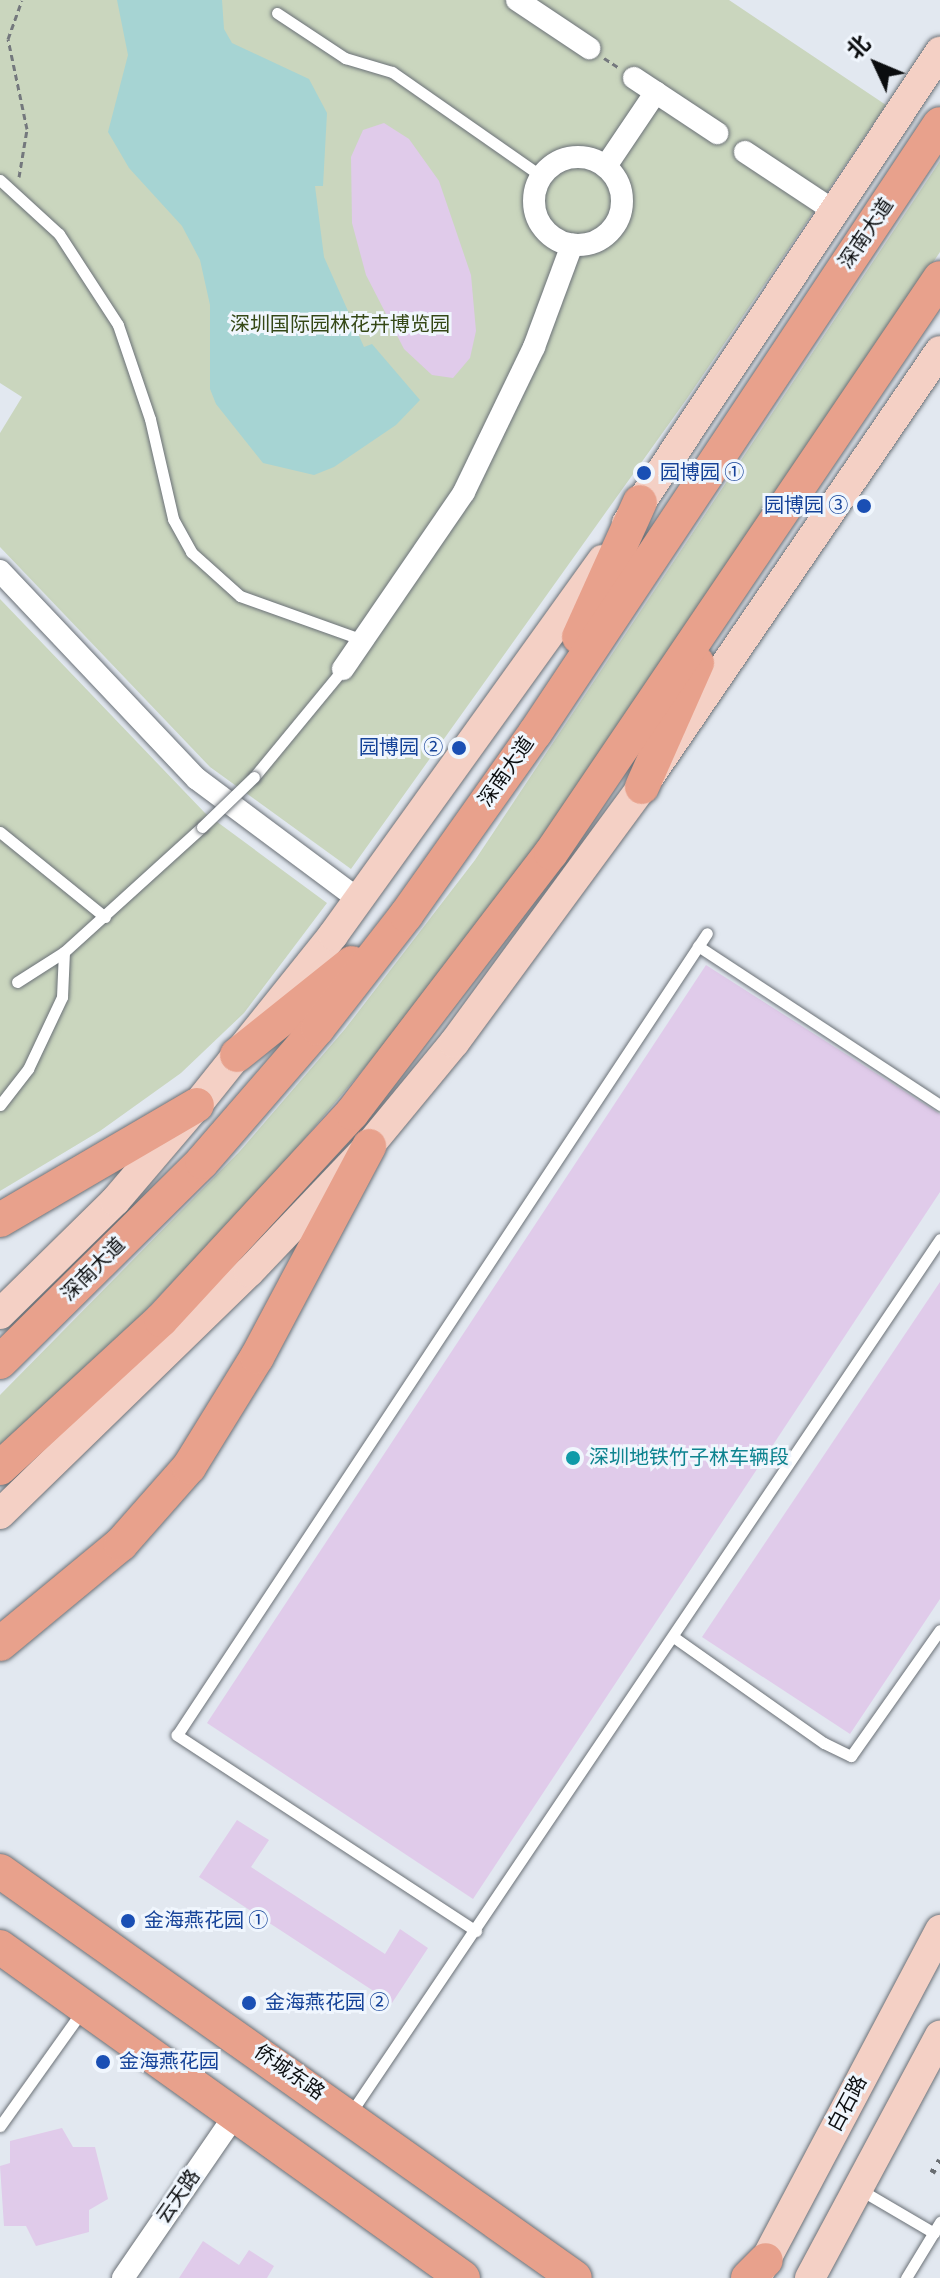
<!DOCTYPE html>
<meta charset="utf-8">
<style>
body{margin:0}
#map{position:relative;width:940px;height:2278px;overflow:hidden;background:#e2e8f0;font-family:"Source Sans 3","Noto Sans SC",sans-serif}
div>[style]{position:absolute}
.green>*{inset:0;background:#cad6be}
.water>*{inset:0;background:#a6d4d3}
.building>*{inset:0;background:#e0cbea}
.path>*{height:3px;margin-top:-1.5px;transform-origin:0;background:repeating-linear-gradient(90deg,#74787d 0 6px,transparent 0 10px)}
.roads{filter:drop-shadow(0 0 2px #6b7177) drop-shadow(0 0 2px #6b7177)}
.lane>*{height:11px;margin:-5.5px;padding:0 5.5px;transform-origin:5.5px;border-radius:5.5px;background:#fff}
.street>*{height:22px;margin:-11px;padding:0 11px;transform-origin:11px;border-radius:11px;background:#fff}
.street>.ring{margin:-11px;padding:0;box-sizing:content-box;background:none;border:22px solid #fff;border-radius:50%}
.secondary>*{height:30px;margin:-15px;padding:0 15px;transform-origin:15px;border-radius:15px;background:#f4d0c5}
.primary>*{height:34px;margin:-17px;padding:0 17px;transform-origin:17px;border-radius:17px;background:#e8a18c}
.rail>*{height:6px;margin-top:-3px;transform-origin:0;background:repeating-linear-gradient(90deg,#696d71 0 4px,transparent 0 12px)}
.bridges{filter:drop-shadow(0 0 2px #6b7177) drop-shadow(0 0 2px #6b7177)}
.lane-bridge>*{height:11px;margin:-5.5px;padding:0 5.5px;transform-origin:5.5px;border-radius:5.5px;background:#fff}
.dots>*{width:22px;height:22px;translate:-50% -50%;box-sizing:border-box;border:4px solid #f0f6fd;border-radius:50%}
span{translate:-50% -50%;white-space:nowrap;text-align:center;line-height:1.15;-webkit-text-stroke:6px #f0f6fd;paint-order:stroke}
.street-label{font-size:20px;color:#0b0d0f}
.park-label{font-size:20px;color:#354817}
.transit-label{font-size:20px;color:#164399}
.left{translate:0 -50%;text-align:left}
.right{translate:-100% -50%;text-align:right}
.culture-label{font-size:20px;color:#0d838f}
.north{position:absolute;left:836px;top:24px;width:80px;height:80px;-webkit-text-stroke:6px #f0f6fd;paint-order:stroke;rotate:314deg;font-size:22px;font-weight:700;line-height:32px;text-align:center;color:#0b0d0f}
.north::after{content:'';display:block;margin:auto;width:28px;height:36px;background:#0b0d0f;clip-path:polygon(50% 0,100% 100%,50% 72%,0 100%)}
</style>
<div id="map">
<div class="green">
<div style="clip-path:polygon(0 0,729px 0,886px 105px,686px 400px,351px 869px,210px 767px,0 547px,0 433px,22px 397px,0 383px)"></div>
<div style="clip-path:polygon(940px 161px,940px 252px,577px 792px,377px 1053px,273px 1176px,142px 1314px,0 1445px,0 1395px,240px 1151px,345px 1029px,475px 860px)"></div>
<div style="clip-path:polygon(0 599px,205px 813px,327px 903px,244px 1013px,181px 1073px,100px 1131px,0 1191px)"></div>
</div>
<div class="water">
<div style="clip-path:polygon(117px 0,222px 0,224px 29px,232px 43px,309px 79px,327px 113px,323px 186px,315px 186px,324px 257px,364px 347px,372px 344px,420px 400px,396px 425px,334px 467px,314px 475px,263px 463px,216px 404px,210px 389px,210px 305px,200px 260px,182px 226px,129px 168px,108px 132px,128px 55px)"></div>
</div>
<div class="building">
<div style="clip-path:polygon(384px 123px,409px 139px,439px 181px,471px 275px,476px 331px,470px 358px,453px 378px,432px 375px,404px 349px,366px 275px,352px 223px,351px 157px,363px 130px)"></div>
<div style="clip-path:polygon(706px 965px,940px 1114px,940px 1192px,473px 1899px,207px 1723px)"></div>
<div style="clip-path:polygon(940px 1282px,940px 1599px,850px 1734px,702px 1637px)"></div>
<div style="clip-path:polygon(237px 1820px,269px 1840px,251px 1867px,385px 1954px,400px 1929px,428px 1948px,392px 2003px,199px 1877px)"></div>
<div style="clip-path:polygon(62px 2128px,73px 2147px,95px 2147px,108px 2199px,89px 2210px,89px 2232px,36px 2246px,26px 2226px,4px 2226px,0 2166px,10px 2163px,10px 2141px)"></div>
<div style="clip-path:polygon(203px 2241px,239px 2265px,249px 2250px,274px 2266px,267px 2278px,179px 2278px)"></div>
</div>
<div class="path">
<div style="left:604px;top:58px;width:17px;rotate:33deg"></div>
<div style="left:19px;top:177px;width:49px;rotate:-80.5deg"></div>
<div style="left:27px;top:129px;width:92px;rotate:-101.9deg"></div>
<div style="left:8px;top:39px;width:41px;rotate:-70.3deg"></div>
</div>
<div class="roads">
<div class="lane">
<div style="left:277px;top:13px;width:82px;rotate:33.5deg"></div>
<div style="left:345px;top:58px;width:49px;rotate:16.6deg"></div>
<div style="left:392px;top:72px;width:182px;rotate:34.9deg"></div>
<div style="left:0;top:180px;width:80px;rotate:42.5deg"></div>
<div style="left:59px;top:234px;width:108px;rotate:57deg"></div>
<div style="left:118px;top:325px;width:99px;rotate:71.2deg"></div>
<div style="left:150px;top:419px;width:103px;rotate:77deg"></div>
<div style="left:173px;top:519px;width:38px;rotate:61deg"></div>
<div style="left:191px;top:552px;width:66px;rotate:41.9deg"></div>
<div style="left:240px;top:596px;width:131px;rotate:19.7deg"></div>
<div style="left:254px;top:777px;width:140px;rotate:-50.5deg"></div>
<div style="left:0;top:832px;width:135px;rotate:39deg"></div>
<div style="left:698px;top:946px;width:290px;rotate:33.3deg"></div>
<div style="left:17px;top:982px;width:56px;rotate:-32.6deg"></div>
<div style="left:64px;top:952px;width:186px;rotate:-42.2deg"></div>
<div style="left:0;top:1105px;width:46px;rotate:-52.1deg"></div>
<div style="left:28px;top:1069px;width:80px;rotate:-64.7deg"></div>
<div style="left:62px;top:997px;width:45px;rotate:-87.5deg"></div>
<div style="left:675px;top:1638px;width:182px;rotate:35.2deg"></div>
<div style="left:824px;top:1743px;width:30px;rotate:26deg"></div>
<div style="left:851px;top:1756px;width:154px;rotate:-54.8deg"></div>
<div style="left:476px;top:1931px;width:358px;rotate:-146.8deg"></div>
<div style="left:177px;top:1735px;width:961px;rotate:-56.54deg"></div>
<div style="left:350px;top:2114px;width:1055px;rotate:-56.01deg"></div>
<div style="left:0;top:2126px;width:141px;rotate:-54.5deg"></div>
<div style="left:859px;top:2189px;width:87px;rotate:30.4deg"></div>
<div style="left:906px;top:2278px;width:66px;rotate:-58.7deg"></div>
</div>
<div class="street">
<div style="left:517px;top:0;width:87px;rotate:33.7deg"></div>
<div style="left:634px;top:78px;width:100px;rotate:33.5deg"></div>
<div style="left:745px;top:152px;width:107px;rotate:33.5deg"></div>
<div class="ring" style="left:534px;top:157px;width:66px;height:66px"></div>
<div style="left:606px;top:166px;width:89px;rotate:-56deg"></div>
<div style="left:0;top:571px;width:286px;rotate:46.6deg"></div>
<div style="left:197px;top:779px;width:201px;rotate:36.7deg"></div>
<div style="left:343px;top:669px;width:214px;rotate:-55.6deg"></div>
<div style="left:464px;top:492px;width:161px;rotate:-64.2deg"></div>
<div style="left:534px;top:347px;width:109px;rotate:-69.6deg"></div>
<div style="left:123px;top:2278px;width:198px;rotate:-55.5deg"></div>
</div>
<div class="secondary">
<div style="left:627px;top:523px;width:566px;rotate:-56.39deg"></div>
<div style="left:0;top:1314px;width:161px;rotate:-44.5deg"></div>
<div style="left:115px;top:1201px;width:126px;rotate:-49.5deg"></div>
<div style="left:197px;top:1105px;width:218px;rotate:-51.3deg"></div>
<div style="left:333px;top:935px;width:462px;rotate:-54.3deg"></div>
<div style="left:0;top:1514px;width:347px;rotate:-44.2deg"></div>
<div style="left:249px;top:1272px;width:174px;rotate:-46.4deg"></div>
<div style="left:369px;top:1146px;width:134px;rotate:-50.5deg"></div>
<div style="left:454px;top:1043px;width:318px;rotate:-53.7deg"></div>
<div style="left:642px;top:787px;width:528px;rotate:-55.65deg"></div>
<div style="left:756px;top:2278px;width:394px;rotate:-62.1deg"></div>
<div style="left:810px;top:2278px;width:275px;rotate:-61.8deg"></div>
</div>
<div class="primary">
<div style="left:579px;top:637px;width:148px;rotate:-65.7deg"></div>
<div style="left:642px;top:787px;width:136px;rotate:-66.1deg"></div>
<div style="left:237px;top:1055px;width:147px;rotate:-38.7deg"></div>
<div style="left:0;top:1220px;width:228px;rotate:-30.3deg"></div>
<div style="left:0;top:1362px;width:284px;rotate:-44.7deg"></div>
<div style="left:202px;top:1162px;width:177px;rotate:-49.1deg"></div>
<div style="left:318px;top:1028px;width:143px;rotate:-52.1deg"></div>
<div style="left:406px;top:915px;width:223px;rotate:-54.7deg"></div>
<div style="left:535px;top:733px;width:731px;rotate:-56.38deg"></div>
<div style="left:0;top:1468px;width:219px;rotate:-42.6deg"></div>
<div style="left:161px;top:1320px;width:282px;rotate:-47.3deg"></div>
<div style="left:352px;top:1113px;width:327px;rotate:-52.6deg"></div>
<div style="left:551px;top:853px;width:694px;rotate:-55.92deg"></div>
<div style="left:0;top:1644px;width:157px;rotate:-39.6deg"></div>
<div style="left:121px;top:1544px;width:103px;rotate:-48.6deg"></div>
<div style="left:189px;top:1467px;width:129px;rotate:-58.3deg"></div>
<div style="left:257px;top:1357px;width:239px;rotate:-62deg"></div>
<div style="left:0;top:1871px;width:704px;rotate:35.29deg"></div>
<div style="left:0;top:1947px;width:569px;rotate:35.56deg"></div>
<div style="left:748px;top:2278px;width:25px;rotate:-45deg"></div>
</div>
</div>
<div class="rail">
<div style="left:932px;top:2173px;width:15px;rotate:-58deg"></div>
</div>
<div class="bridges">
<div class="lane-bridge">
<div style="left:202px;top:827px;width:72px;rotate:-43.9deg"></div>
</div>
</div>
<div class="dots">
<div style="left:644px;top:473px;background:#1a4fb4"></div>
<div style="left:864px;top:506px;background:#1a4fb4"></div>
<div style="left:459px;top:748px;background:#1a4fb4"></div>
<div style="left:573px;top:1458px;background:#0f9aa8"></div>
<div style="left:128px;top:1921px;background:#1a4fb4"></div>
<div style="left:249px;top:2003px;background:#1a4fb4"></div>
<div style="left:103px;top:2062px;background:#1a4fb4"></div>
</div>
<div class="street-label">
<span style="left:867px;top:234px;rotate:-56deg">深南大道</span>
<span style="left:507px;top:772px;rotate:-55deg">深南大道</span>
<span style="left:94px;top:1270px;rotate:-45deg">深南大道</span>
<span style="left:289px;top:2073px;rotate:35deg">侨城东路</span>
<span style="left:848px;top:2104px;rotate:-62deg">白石路</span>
<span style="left:179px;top:2197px;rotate:-55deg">云天路</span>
</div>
<div class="park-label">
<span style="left:340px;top:325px">深圳国际园林花卉博览园</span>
</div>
<div class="transit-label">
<span class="left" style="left:660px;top:473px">园博园 ①</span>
<span class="right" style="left:848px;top:506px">园博园 ③</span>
<span class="right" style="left:443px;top:748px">园博园 ②</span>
<span class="left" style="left:144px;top:1921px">金海燕花园 ①</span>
<span class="left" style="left:265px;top:2003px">金海燕花园 ②</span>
<span class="left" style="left:119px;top:2062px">金海燕花园</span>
</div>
<div class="culture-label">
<span class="left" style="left:589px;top:1458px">深圳地铁竹子林车辆段</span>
</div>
<div class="north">北</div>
</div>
